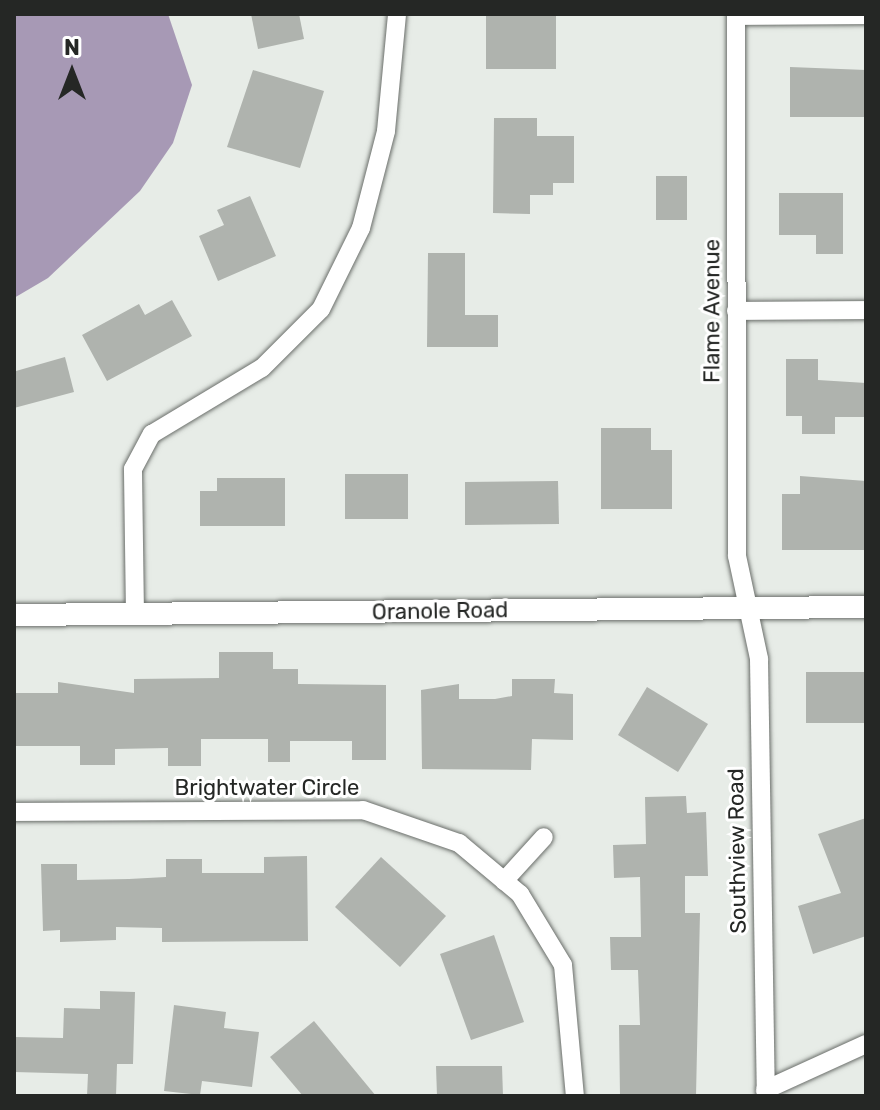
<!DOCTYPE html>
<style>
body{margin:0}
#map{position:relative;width:880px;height:1110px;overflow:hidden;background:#e7ece7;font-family:Rubik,sans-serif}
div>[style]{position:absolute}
.water>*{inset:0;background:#a799b5}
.building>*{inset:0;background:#afb3ae}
.roads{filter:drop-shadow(0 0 2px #6a6e6a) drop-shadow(0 0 2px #6a6e6a)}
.minor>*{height:18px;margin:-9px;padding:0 9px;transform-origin:9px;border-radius:9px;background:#fff}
.tertiary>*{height:22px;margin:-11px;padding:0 11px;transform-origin:11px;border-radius:11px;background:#fff}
span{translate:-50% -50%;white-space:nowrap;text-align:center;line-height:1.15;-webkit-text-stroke:6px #fff;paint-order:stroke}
.street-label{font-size:22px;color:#252725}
.frame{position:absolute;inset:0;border:16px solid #252725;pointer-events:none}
.north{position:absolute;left:32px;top:32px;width:80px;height:80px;-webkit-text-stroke:6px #fff;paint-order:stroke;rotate:0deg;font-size:22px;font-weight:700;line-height:32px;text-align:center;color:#252725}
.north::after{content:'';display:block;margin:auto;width:28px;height:36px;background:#252725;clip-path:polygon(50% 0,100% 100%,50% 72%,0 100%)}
</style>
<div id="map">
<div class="water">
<div style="clip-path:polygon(14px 14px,168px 14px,192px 85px,173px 143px,140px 191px,48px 278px,14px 298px)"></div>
</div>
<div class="building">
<div style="clip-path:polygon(251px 14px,299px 14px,304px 39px,258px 49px)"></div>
<div style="clip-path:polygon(486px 14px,556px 14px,556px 69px,486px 69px)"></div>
<div style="clip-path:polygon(790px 67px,866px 70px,866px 117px,790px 117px)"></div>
<div style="clip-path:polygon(253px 70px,324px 91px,300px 168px,227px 147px)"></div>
<div style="clip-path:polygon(494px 118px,537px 118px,537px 136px,574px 136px,574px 183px,553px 183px,553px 195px,530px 195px,530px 214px,493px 213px)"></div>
<div style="clip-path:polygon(656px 176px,687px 176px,687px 220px,656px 220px)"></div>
<div style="clip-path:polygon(779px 193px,843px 193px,843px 254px,816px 254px,816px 235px,779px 235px)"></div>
<div style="clip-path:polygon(250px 196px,276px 256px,218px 281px,199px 236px,224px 225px,217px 210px)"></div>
<div style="clip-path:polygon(428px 253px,465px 253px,465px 315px,498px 315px,498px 347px,427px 347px)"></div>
<div style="clip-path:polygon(172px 300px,192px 336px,107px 381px,82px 335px,139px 304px,145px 315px)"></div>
<div style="clip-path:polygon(65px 357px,74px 392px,14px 408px,16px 371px)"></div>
<div style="clip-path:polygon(786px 359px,818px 359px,818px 380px,866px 383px,866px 417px,835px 417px,835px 434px,802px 434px,802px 416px,786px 416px)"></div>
<div style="clip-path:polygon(601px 428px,651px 428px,651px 450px,672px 450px,672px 509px,601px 509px)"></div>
<div style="clip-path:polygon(345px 474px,408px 474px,408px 519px,345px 519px)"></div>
<div style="clip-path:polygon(800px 476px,866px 481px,866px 550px,782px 550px,782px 494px,800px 494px)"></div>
<div style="clip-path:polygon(217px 478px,285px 478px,285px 526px,200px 526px,200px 491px,217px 491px)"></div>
<div style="clip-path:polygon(558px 481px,559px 524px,465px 525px,465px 482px)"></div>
<div style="clip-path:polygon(219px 652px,273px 652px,273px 669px,298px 669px,298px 684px,386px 685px,386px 760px,352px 760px,352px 741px,290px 741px,290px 762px,268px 762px,268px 739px,201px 739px,201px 766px,168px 766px,168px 748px,115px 749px,115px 765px,80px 765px,80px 746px,14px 746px,14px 693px,58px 693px,58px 682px,134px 693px,134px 679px,219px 678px)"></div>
<div style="clip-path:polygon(806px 672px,866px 672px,866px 723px,806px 723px)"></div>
<div style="clip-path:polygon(512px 679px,555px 679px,554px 693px,573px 694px,573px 740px,532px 739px,531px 770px,422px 769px,421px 690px,459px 684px,459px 699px,495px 699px,512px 696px)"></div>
<div style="clip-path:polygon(647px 687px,708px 724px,678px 772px,618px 735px)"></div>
<div style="clip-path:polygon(686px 796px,687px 813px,706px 812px,708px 876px,685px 876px,685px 913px,700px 913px,696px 1096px,620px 1096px,619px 1025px,640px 1025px,638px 970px,611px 970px,610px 937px,641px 937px,640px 877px,614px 878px,613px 845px,646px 844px,645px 797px)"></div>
<div style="clip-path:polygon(866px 818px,866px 936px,813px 954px,798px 906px,841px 893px,818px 834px)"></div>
<div style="clip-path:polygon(307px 856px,308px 941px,162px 942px,162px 928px,116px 927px,116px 940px,60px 942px,60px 930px,43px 931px,41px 864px,77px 864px,77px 880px,129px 879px,166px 877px,166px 859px,202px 859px,202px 873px,264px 873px,264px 857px)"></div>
<div style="clip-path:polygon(381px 857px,446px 916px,400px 967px,335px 907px)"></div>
<div style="clip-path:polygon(494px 935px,524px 1022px,471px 1040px,440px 954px)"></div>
<div style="clip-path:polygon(100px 991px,135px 992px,133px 1064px,117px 1064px,116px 1096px,87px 1096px,88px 1074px,14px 1072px,14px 1037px,63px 1038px,64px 1008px,100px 1009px)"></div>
<div style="clip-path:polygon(174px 1005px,226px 1012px,224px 1028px,259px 1032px,252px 1087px,202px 1081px,200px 1095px,164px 1091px)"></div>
<div style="clip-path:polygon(314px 1021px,376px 1096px,303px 1096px,270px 1057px)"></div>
<div style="clip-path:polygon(436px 1066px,502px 1066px,503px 1096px,437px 1096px)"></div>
</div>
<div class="roads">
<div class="minor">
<div style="left:736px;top:14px;width:542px;rotate:89.89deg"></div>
<div style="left:737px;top:556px;width:105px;rotate:77.9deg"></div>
<div style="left:759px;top:659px;width:437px;rotate:89.1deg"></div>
<div style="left:736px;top:16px;width:130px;rotate:-0.4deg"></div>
<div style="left:736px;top:311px;width:130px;rotate:-0.4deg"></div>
<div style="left:135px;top:615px;width:146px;rotate:-90.8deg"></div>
<div style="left:133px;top:469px;width:40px;rotate:-62deg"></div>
<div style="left:152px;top:434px;width:128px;rotate:-31deg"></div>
<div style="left:262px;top:368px;width:83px;rotate:-45deg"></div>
<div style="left:321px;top:309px;width:90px;rotate:-63.7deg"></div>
<div style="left:361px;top:228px;width:100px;rotate:-75.5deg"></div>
<div style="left:386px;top:131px;width:118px;rotate:-84.6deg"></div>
<div style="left:14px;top:812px;width:349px;rotate:-0.3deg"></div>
<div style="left:363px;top:810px;width:102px;rotate:19deg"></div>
<div style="left:459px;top:843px;width:80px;rotate:39.9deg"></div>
<div style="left:520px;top:894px;width:83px;rotate:58.8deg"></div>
<div style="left:563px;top:965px;width:132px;rotate:84.8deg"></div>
<div style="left:504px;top:881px;width:59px;rotate:-47.7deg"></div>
<div style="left:765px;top:1090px;width:111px;rotate:-24.5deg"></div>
</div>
<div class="tertiary">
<div style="left:14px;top:615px;width:852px;rotate:-0.54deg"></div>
</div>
</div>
<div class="street-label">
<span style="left:712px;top:311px;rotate:-90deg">Flame Avenue</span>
<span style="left:440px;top:611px;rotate:-1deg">Oranole Road</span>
<span style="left:267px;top:788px">Brightwater Circle</span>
<span style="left:737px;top:851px;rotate:-91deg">Southview Road</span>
</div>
<div class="frame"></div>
<div class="north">N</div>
</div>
